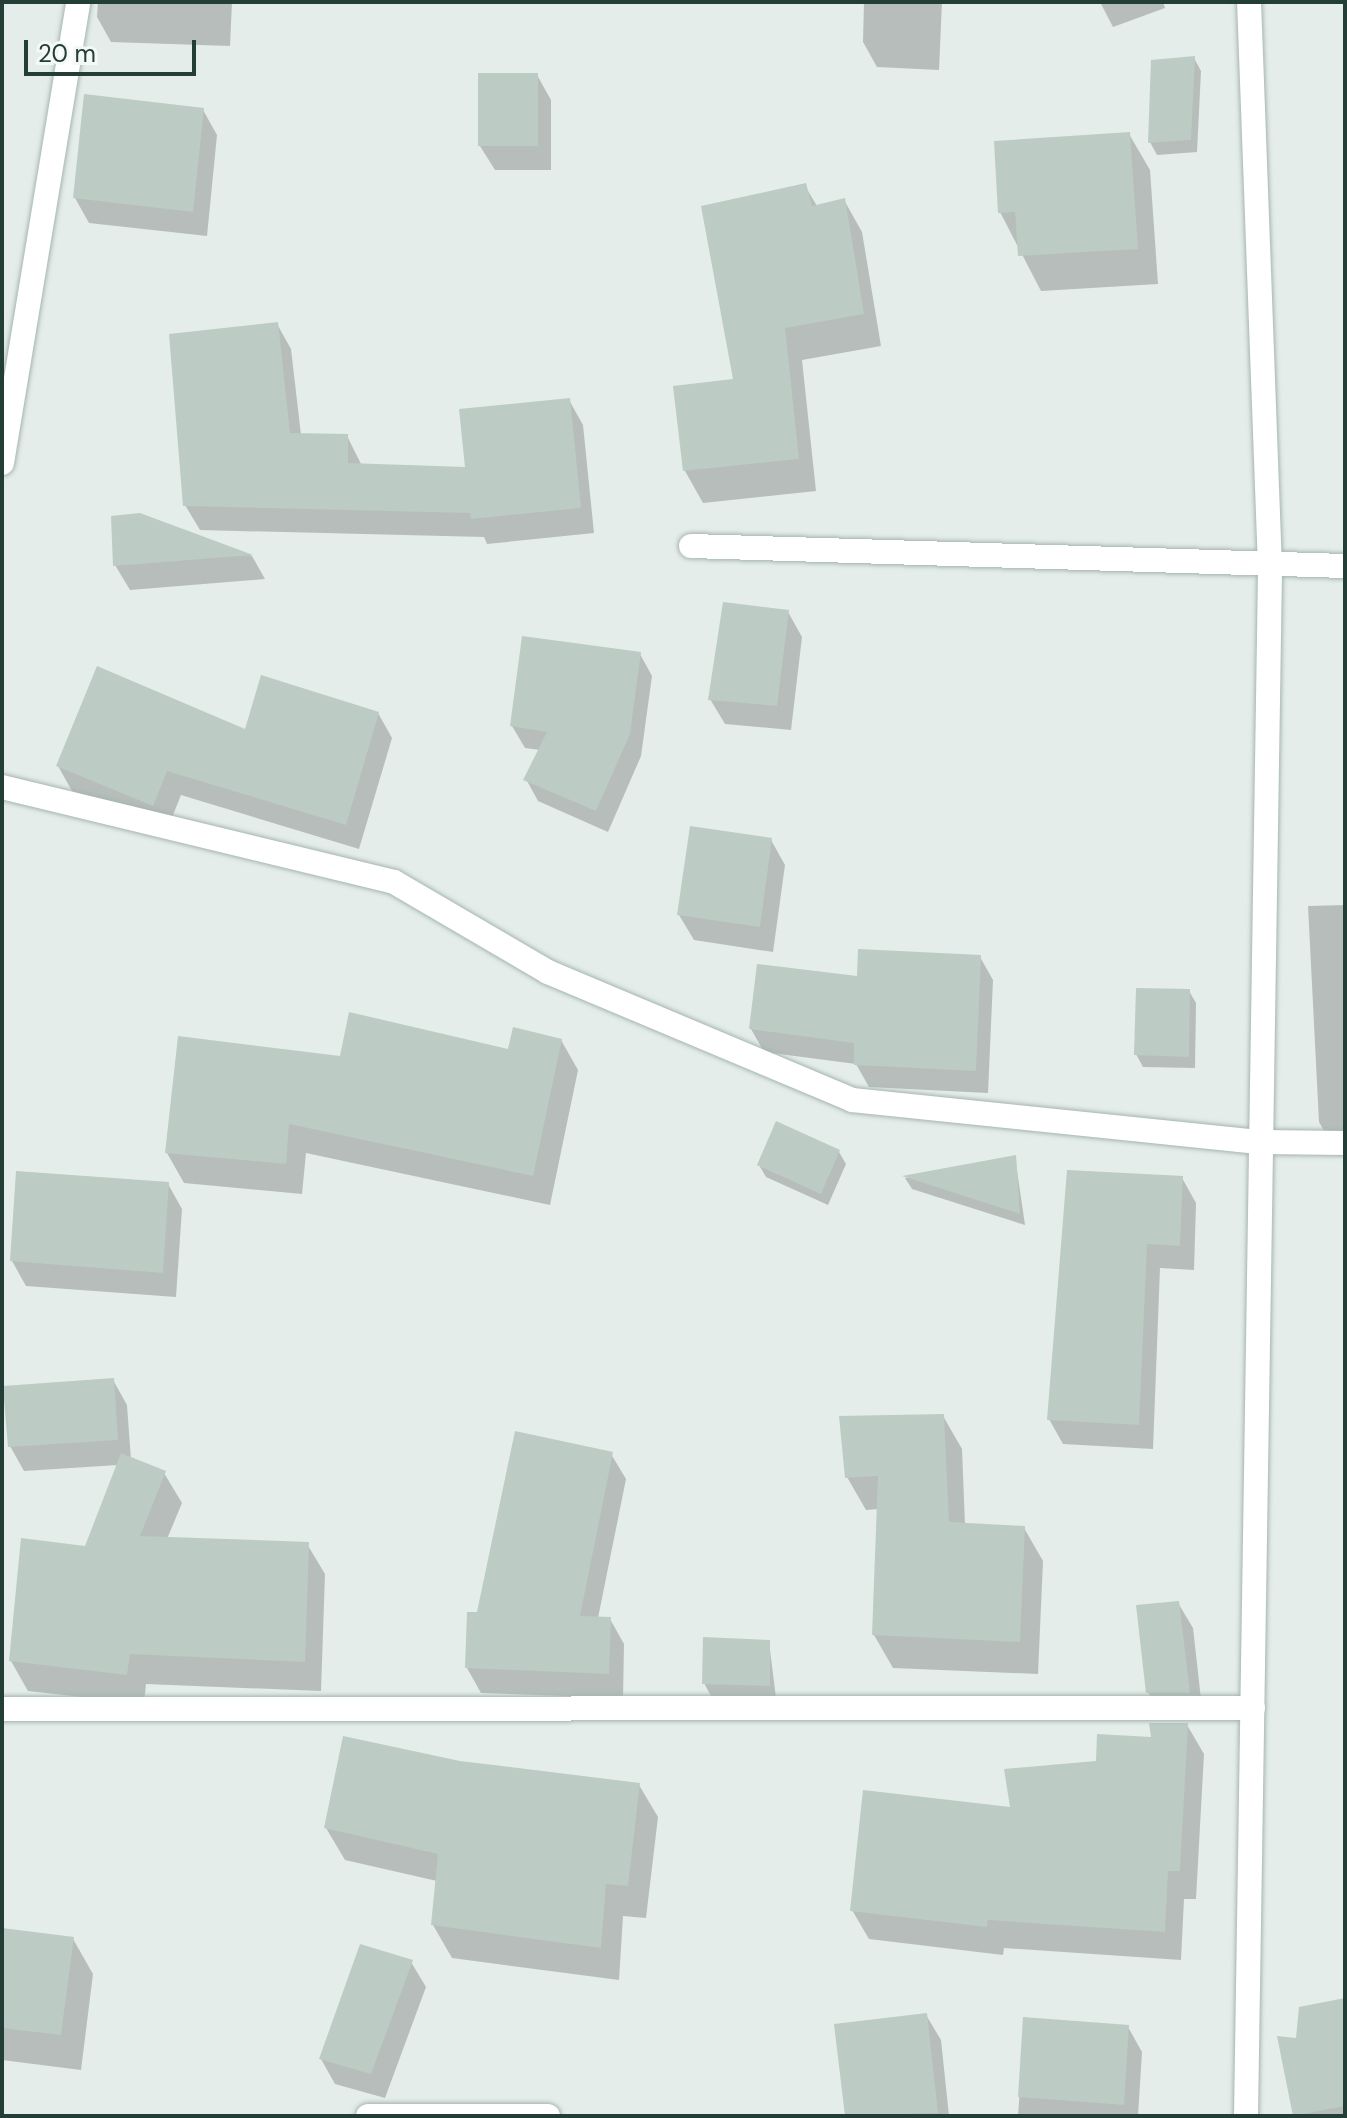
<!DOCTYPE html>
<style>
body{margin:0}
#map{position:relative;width:1347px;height:2118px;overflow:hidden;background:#e4ede9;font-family:"DM Sans",sans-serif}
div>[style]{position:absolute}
.shadow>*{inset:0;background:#0003}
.building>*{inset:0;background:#bccbc4}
.roads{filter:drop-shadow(0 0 2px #a6b5b0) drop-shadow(0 0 2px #a6b5b0)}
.lane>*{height:24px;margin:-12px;padding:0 12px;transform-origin:12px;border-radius:12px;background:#fff}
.street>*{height:24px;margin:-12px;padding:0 12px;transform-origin:12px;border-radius:12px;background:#fff}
span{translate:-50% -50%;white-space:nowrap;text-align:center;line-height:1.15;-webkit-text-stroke:6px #f4f9f7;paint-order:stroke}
.frame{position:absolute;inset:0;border:4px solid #233e36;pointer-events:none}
.scale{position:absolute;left:24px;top:40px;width:172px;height:36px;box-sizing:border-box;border:4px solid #233e36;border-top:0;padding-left:10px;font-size:24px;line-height:28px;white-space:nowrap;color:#233e36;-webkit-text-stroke:6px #f4f9f7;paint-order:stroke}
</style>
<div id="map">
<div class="shadow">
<div style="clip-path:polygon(98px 2px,232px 2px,230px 46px,111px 42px,97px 17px)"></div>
<div style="clip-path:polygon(864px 2px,942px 2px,939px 70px,877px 67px,863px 42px)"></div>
<div style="clip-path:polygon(1100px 2px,1163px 2px,1165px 8px,1113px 27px)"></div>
<div style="clip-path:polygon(1194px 58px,1201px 71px,1197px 152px,1157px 155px,1150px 142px)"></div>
<div style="clip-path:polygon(537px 75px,551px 100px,551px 170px,495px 170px,480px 146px)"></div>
<div style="clip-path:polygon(203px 110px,217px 135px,207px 236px,89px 223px,75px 198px)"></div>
<div style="clip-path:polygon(1129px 134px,1150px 170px,1158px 284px,1041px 291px,1000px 212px)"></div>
<div style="clip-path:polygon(805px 186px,817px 206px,844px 200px,862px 232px,881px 346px,802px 360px,816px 491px,703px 503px,685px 471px,735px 381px)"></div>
<div style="clip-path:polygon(277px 324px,291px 349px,301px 435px,347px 436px,362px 466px,468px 469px,569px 400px,583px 425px,594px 533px,487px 544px,484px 537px,200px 530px,185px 505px)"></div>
<div style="clip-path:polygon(140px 515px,252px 556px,265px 579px,130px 590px,115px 565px)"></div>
<div style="clip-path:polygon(788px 612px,802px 637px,791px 730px,725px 724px,710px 699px)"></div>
<div style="clip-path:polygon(640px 654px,652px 676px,641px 756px,608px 832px,538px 801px,526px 779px,540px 750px,525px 748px,512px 726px)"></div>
<div style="clip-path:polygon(378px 713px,392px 738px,359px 849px,181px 795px,167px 830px,72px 791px,58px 766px)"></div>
<div style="clip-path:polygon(771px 840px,785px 865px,773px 952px,694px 940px,679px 915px)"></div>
<div style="clip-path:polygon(1345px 905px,1345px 1154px,1339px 1156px,1319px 1122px,1308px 906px)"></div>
<div style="clip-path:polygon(980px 957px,993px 980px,988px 1093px,869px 1087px,856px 1064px,764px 1052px,751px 1029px)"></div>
<div style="clip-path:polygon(1189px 991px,1196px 1003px,1195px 1068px,1143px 1067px,1136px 1054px)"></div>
<div style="clip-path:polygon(561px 1040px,578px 1070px,550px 1205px,306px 1153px,302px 1194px,184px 1183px,167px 1153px,342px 1058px,510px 1051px)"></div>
<div style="clip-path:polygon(839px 1152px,846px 1164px,828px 1205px,766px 1177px,759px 1165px)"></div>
<div style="clip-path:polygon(1015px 1157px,1025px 1225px,912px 1189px,905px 1178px)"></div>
<div style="clip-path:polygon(1182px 1178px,1196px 1203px,1194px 1270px,1160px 1268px,1153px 1449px,1063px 1444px,1049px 1419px)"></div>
<div style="clip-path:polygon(168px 1184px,182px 1209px,176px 1297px,26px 1286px,12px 1261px)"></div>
<div style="clip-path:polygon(113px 1380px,127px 1405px,131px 1460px,164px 1473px,182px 1503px,167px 1539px,307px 1544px,325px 1574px,321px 1691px,146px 1684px,144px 1704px,28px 1691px,11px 1661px,86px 1548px,118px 1465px,24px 1471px,10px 1446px)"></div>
<div style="clip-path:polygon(943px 1416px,962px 1449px,965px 1525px,1024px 1528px,1043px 1561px,1038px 1674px,893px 1668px,874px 1635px,879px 1509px,866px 1510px,847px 1477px)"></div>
<div style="clip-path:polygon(611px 1454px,626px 1479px,598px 1618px,610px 1619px,624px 1644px,623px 1698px,481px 1693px,467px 1668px,479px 1614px)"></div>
<div style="clip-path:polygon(1178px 1603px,1193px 1628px,1203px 1717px,1162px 1718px,1148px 1692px)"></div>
<div style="clip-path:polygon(769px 1642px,776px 1698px,711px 1696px,704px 1683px)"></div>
<div style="clip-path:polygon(1187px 1725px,1204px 1754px,1196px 1899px,1184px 1899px,1181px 1960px,1004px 1948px,1003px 1955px,869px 1939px,852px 1910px,1013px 1809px)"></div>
<div style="clip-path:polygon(460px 1763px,639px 1785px,658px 1817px,646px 1918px,623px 1916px,619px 1980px,452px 1958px,433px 1925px,437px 1881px,345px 1860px,326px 1828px)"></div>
<div style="clip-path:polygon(2px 1930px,73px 1939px,93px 1974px,81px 2070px,2px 2060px)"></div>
<div style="clip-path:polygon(411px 1962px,426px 1987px,385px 2098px,335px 2084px,321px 2059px)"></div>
<div style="clip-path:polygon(1345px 2000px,1345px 2116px,1295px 2116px,1298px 2040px)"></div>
<div style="clip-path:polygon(926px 2015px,941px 2040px,949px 2116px,847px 2116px,836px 2025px)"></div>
<div style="clip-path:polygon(1025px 2019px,1128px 2027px,1142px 2052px,1138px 2116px,1018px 2116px)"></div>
</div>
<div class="building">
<div style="clip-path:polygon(1195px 56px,1191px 140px,1148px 143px,1151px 60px)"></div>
<div style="clip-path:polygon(478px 73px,538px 73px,538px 146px,478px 146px)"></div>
<div style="clip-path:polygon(84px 94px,204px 108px,193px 212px,73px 198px)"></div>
<div style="clip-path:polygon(1130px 132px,1138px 249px,1018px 256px,1015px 212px,998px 213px,994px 141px)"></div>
<div style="clip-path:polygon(806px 183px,812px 206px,845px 198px,864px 314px,785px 328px,799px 459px,683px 471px,673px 386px,733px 379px,701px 206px)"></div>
<div style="clip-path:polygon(278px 322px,290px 433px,348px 434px,348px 463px,465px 467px,459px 409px,570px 398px,581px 508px,471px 519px,470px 513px,183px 506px,169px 334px)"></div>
<div style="clip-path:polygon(140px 513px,253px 555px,113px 566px,111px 516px)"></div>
<div style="clip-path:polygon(723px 602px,789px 610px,777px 706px,708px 700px)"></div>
<div style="clip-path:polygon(522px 636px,641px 652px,630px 734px,596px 811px,523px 780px,547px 732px,510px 726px)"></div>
<div style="clip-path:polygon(97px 666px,245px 729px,261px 675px,379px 712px,346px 825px,167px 771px,153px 806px,56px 766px)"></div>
<div style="clip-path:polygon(690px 826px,772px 838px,760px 927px,677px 915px)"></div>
<div style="clip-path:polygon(858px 949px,981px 955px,976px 1071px,854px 1065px,854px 1043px,749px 1029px,757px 964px,857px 976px)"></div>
<div style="clip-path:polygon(1136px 988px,1190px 989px,1189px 1057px,1134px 1055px)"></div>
<div style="clip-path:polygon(349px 1012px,508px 1049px,513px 1027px,562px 1039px,533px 1176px,289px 1124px,286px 1164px,165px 1153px,178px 1036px,340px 1056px)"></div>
<div style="clip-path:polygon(776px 1121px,840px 1150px,821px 1194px,757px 1165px)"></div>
<div style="clip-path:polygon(1016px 1155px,1020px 1214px,902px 1176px)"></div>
<div style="clip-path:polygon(1067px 1170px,1183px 1176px,1180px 1246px,1147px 1244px,1139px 1425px,1047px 1420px)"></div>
<div style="clip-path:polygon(16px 1171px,169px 1182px,163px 1273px,10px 1261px)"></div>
<div style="clip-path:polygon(114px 1378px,118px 1440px,8px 1447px,3px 1386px)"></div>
<div style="clip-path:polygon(944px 1414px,949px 1522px,1025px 1526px,1020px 1642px,872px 1635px,878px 1476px,845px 1478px,839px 1416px)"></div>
<div style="clip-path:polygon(515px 1431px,613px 1452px,580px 1616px,611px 1617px,609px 1674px,465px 1668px,467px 1612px,477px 1612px)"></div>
<div style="clip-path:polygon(121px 1453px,166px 1471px,140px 1536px,309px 1542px,305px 1662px,130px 1654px,127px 1675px,9px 1661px,21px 1538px,85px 1546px)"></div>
<div style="clip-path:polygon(1179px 1601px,1190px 1693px,1146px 1693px,1136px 1605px)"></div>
<div style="clip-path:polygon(703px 1637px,770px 1640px,770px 1686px,702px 1684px)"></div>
<div style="clip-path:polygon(1149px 1723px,1188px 1723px,1180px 1871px,1168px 1871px,1165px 1932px,988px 1920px,987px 1927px,850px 1911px,863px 1790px,1010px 1807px,1004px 1769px,1096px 1761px,1097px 1734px,1151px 1737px)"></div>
<div style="clip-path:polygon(343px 1736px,460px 1761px,640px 1783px,628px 1886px,606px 1884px,601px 1948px,431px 1925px,438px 1854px,324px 1828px)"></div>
<div style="clip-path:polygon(2px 1928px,74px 1937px,61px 2035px,2px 2028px)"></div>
<div style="clip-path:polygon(360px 1944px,413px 1960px,371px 2074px,319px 2059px)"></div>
<div style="clip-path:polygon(1345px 1998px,1345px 2106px,1293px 2116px,1277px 2036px,1296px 2038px,1299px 2007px)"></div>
<div style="clip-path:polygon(927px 2013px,938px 2113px,845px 2116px,834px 2024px)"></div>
<div style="clip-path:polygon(1023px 2017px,1129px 2025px,1124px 2105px,1018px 2097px)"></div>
</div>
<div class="roads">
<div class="lane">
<div style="left:368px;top:2116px;width:180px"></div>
</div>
<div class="street">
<div style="left:2px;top:463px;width:467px;rotate:-80.6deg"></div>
<div style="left:691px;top:546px;width:654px;rotate:1.75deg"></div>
<div style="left:2px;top:787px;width:403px;rotate:13.6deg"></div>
<div style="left:394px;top:882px;width:178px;rotate:30.3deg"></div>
<div style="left:548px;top:972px;width:330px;rotate:22.8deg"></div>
<div style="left:852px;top:1100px;width:411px;rotate:5.9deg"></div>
<div style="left:1261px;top:1142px;width:84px;rotate:0.7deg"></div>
<div style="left:2px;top:1709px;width:1251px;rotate:-0.05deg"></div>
<div style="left:1246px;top:2116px;width:1548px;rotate:-89.11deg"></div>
<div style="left:1270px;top:568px;width:566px;rotate:-92.12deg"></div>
</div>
</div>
<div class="frame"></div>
<div class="scale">20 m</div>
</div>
